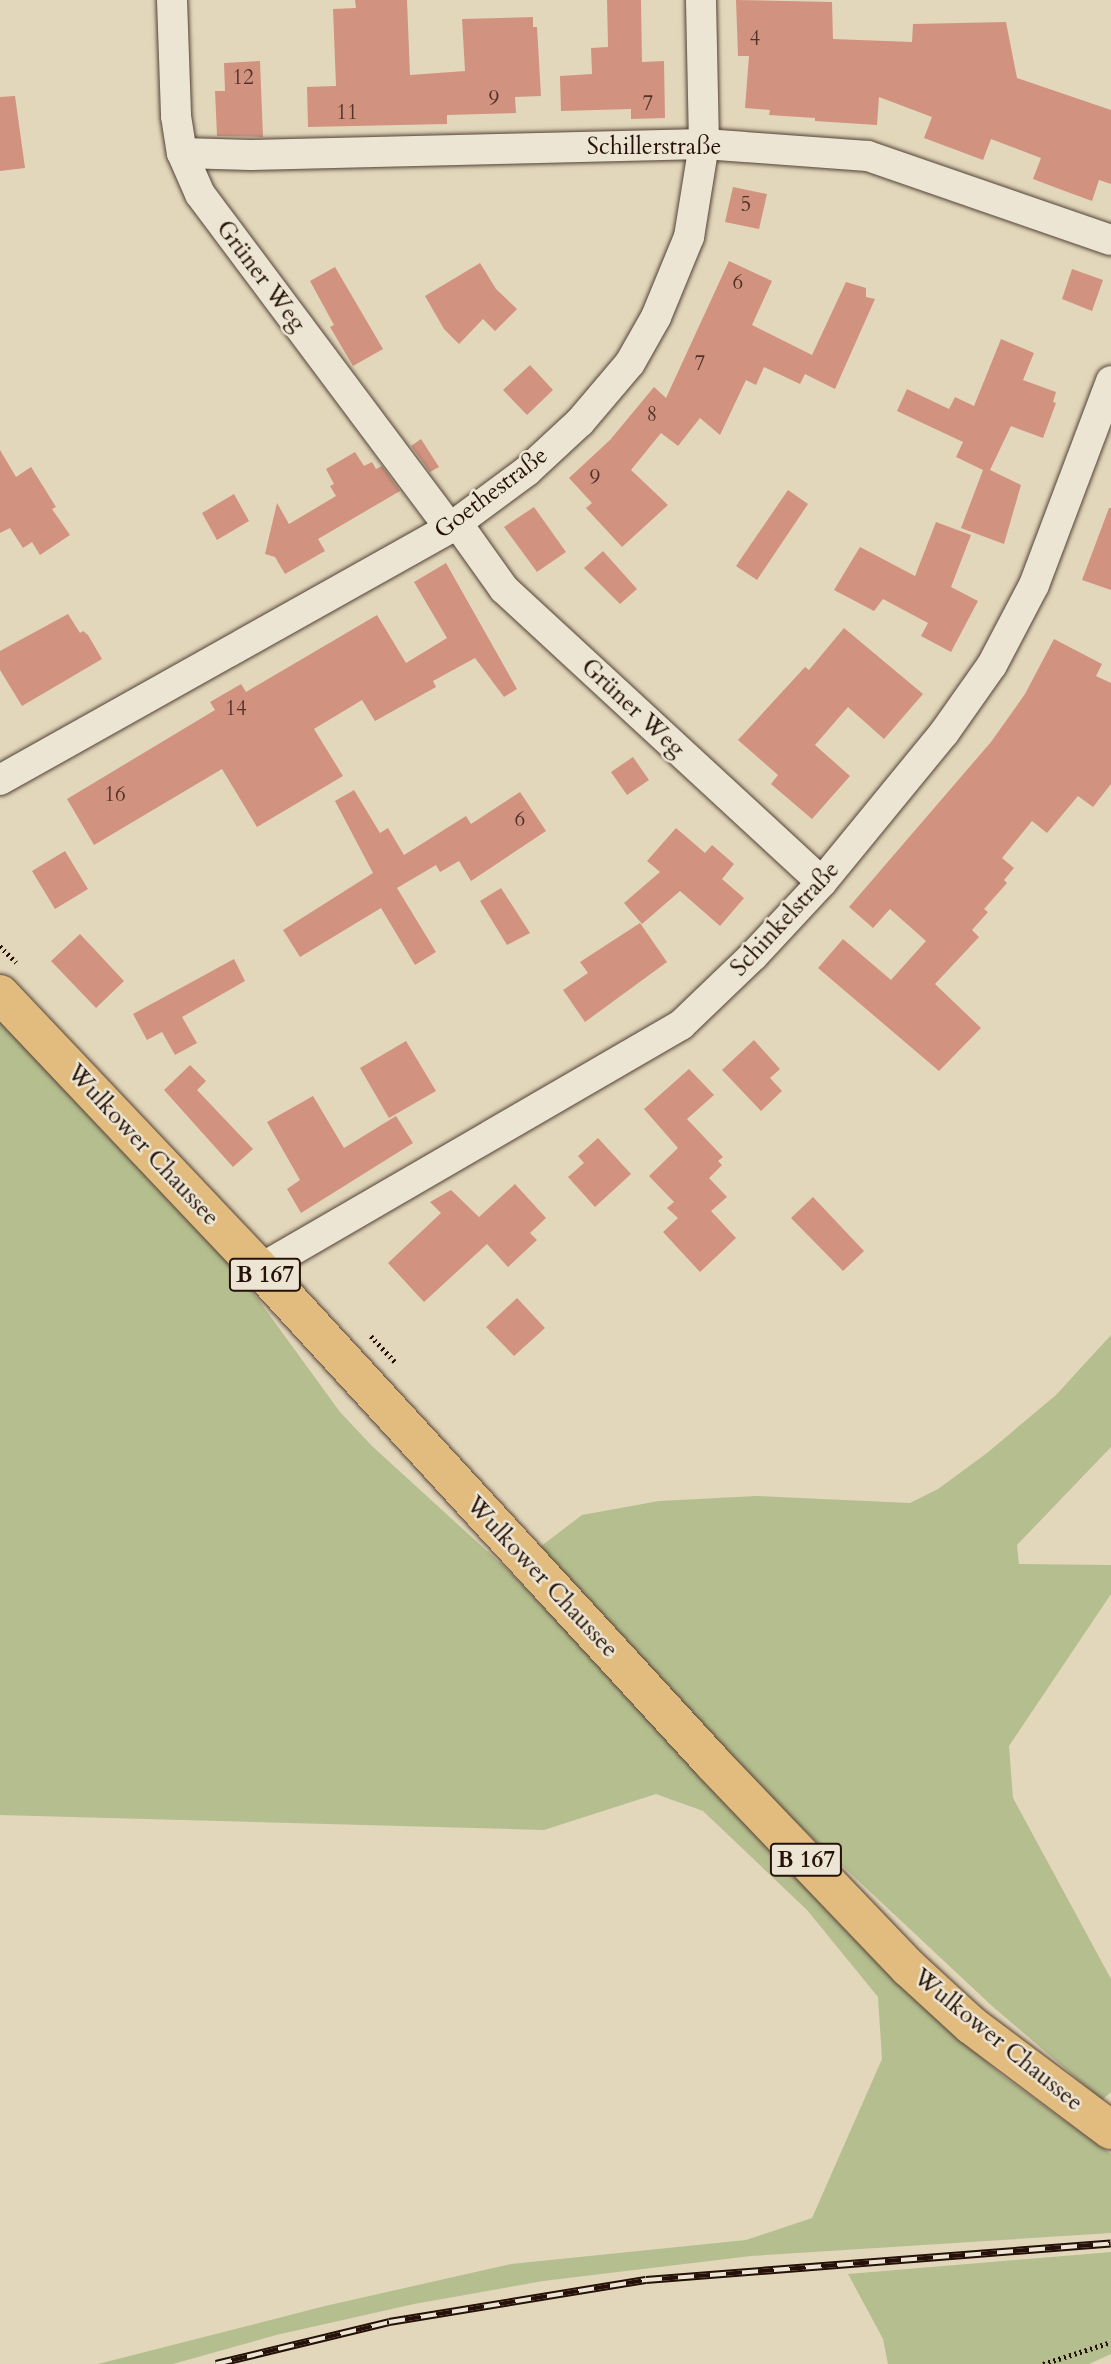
<!DOCTYPE html>
<meta charset="utf-8">
<style>
body{margin:0}
#map{position:relative;width:1111px;height:2364px;overflow:hidden;background:#e2d7bb;font-family:Cardo,serif}
div>[style]{position:absolute}
.green>*{inset:0;background:#b5be8e}
.building>*{inset:0;background:#d19380}
.path>*{height:4.5px;margin-top:-2.25px;transform-origin:0;background:repeating-linear-gradient(90deg,#251109 0 2px,transparent 0 5.5px)}
.roads{filter:drop-shadow(0 0 2px #544236) drop-shadow(0 0 2px #544236)}
.minor>*{height:30px;margin:-15px;padding:0 15px;transform-origin:15px;border-radius:15px;background:#ece5d3}
.major>*{height:38px;margin:-19px;padding:0 19px;transform-origin:19px;border-radius:19px;background:#e1bc7e}
.rail>*{height:8px;margin-top:-4px;transform-origin:0;background:repeating-linear-gradient(90deg,#ece5d3 0 16px,#251109 0 32px);box-sizing:border-box;border-block:2px solid #251109}
span{translate:-50% -50%;white-space:nowrap;text-align:center;line-height:1.15;-webkit-text-stroke:5px #ece5d3;paint-order:stroke}
.number-label{font-size:21px;color:#503227}
.number-label span{-webkit-text-stroke-width:0}
.shield-label span{padding:2px 5px;background:#ece5d3;border:2px solid;border-radius:5px;-webkit-text-stroke-width:0}
.shield-label{font-size:23px;color:#251109;font-weight:700}
.street-label{font-size:24px;color:#251109}
</style>
<div id="map">
<div class="green">
<div style="clip-path:polygon(0 1011px,244px 1280px,340px 1412px,372px 1446px,510px 1572px,944px 2025px,1003px 2076px,1111px 2154px,1111px 2233px,751px 2256px,543px 2281px,414px 2304px,276px 2335px,173px 2364px,98px 2364px,325px 2306px,511px 2264px,746px 2240px,812px 2218px,882px 2059px,878px 1997px,807px 1910px,703px 1811px,656px 1794px,544px 1830px,0 1815px)"></div>
<div style="clip-path:polygon(1111px 1335px,1111px 1447px,1017px 1545px,1019px 1564px,1111px 1565px,1111px 1594px,1009px 1746px,1013px 1798px,1111px 1979px,1111px 2092px,1102px 2100px,992px 2006px,723px 1754px,540px 1547px,582px 1515px,659px 1501px,756px 1496px,910px 1503px,938px 1489px,987px 1453px,1056px 1395px)"></div>
<div style="clip-path:polygon(1111px 2252px,1111px 2354px,1089px 2364px,888px 2364px,883px 2339px,848px 2274px)"></div>
</div>
<div class="building">
<div style="clip-path:polygon(355px 0,407px 0,410px 75px,465px 71px,462px 19px,533px 17px,533px 27px,537px 27px,541px 96px,515px 97px,516px 113px,447px 115px,447px 124px,308px 127px,307px 87px,336px 86px,333px 9px,356px 8px)"></div>
<div style="clip-path:polygon(607px 0,641px 0,642px 62px,664px 61px,665px 118px,631px 119px,631px 109px,561px 111px,560px 76px,592px 74px,591px 48px,608px 47px)"></div>
<div style="clip-path:polygon(736px 0,832px 2px,833px 39px,912px 42px,913px 24px,1006px 22px,1017px 78px,1111px 110px,1111px 184px,1099px 180px,1092px 201px,1062px 190px,1033px 179px,1041px 158px,991px 139px,983px 160px,924px 138px,932px 117px,879px 97px,877px 125px,815px 121px,815px 118px,769px 115px,770px 110px,745px 108px,749px 56px,738px 56px)"></div>
<div style="clip-path:polygon(260px 61px,263px 137px,217px 136px,215px 91px,225px 91px,224px 63px)"></div>
<div style="clip-path:polygon(15px 96px,25px 168px,0 171px,0 97px)"></div>
<div style="clip-path:polygon(733px 187px,767px 194px,759px 229px,725px 222px)"></div>
<div style="clip-path:polygon(729px 261px,772px 281px,752px 325px,812px 355px,846px 282px,866px 288px,866px 297px,875px 299px,835px 389px,805px 374px,800px 384px,764px 367px,756px 385px,746px 380px,720px 435px,700px 418px,678px 446px,661px 433px,631px 470px,668px 505px,622px 547px,586px 508px,592px 503px,569px 478px,610px 440px,654px 387px,666px 398px)"></div>
<div style="clip-path:polygon(480px 263px,496px 289px,517px 309px,495px 331px,483px 319px,459px 344px,444px 329px,425px 296px)"></div>
<div style="clip-path:polygon(335px 267px,383px 349px,353px 366px,330px 327px,334px 325px,310px 281px)"></div>
<div style="clip-path:polygon(1072px 269px,1103px 280px,1092px 311px,1062px 299px)"></div>
<div style="clip-path:polygon(1001px 339px,1034px 353px,1023px 380px,1056px 392px,1053px 402px,1056px 403px,1043px 438px,1011px 426px,990px 470px,1021px 485px,1004px 544px,961px 528px,983px 470px,956px 457px,963px 442px,897px 411px,907px 389px,949px 409px,955px 397px,974px 406px)"></div>
<div style="clip-path:polygon(530px 365px,553px 390px,527px 415px,503px 390px)"></div>
<div style="clip-path:polygon(421px 439px,439px 467px,430px 472px,411px 446px)"></div>
<div style="clip-path:polygon(0 450px,16px 477px,31px 467px,56px 507px,52px 509px,70px 535px,40px 555px,32px 542px,23px 548px,10px 528px,0 533px)"></div>
<div style="clip-path:polygon(355px 452px,364px 466px,372px 462px,376px 469px,382px 466px,400px 491px,318px 539px,325px 551px,285px 574px,275px 557px,265px 554px,277px 503px,289px 524px,336px 496px,330px 486px,334px 484px,326px 469px)"></div>
<div style="clip-path:polygon(788px 490px,808px 504px,757px 580px,736px 566px)"></div>
<div style="clip-path:polygon(234px 494px,249px 521px,217px 540px,202px 513px)"></div>
<div style="clip-path:polygon(534px 507px,566px 552px,537px 572px,504px 527px)"></div>
<div style="clip-path:polygon(1109px 508px,1111px 508px,1111px 590px,1082px 580px)"></div>
<div style="clip-path:polygon(936px 522px,971px 535px,951px 587px,978px 601px,951px 652px,921px 636px,928px 623px,883px 599px,874px 611px,834px 590px,860px 547px,915px 576px)"></div>
<div style="clip-path:polygon(603px 551px,637px 589px,620px 604px,584px 568px)"></div>
<div style="clip-path:polygon(446px 563px,517px 689px,504px 697px,475px 658px,433px 681px,436px 687px,375px 721px,362px 700px,314px 729px,343px 776px,257px 827px,222px 769px,94px 845px,67px 799px,215px 710px,210px 702px,241px 684px,246px 692px,377px 615px,406px 663px,447px 638px,414px 582px)"></div>
<div style="clip-path:polygon(68px 614px,80px 633px,83px 631px,88px 635px,102px 659px,22px 706px,0 670px,0 651px)"></div>
<div style="clip-path:polygon(844px 628px,923px 694px,884px 739px,848px 707px,815px 745px,850px 776px,812px 819px,771px 784px,778px 775px,738px 740px,805px 667px,809px 670px)"></div>
<div style="clip-path:polygon(1054px 639px,1102px 664px,1096px 676px,1111px 683px,1111px 784px,1093px 807px,1078px 796px,1047px 833px,1032px 821px,1002px 858px,1014px 868px,1004px 880px,1007px 883px,984px 909px,988px 912px,972px 930px,979px 937px,935px 984px,981px 1028px,939px 1071px,818px 968px,843px 939px,891px 980px,926px 941px,890px 909px,873px 928px,849px 907px,991px 742px,1025px 694px)"></div>
<div style="clip-path:polygon(633px 757px,649px 780px,627px 795px,611px 772px)"></div>
<div style="clip-path:polygon(354px 790px,380px 833px,388px 828px,404px 855px,466px 816px,471px 824px,520px 792px,546px 831px,471px 881px,459px 861px,440px 872px,436px 865px,397px 888px,436px 952px,415px 965px,381px 908px,300px 957px,283px 930px,373px 873px,335px 801px)"></div>
<div style="clip-path:polygon(676px 828px,705px 853px,712px 845px,734px 864px,722px 879px,744px 898px,720px 926px,680px 891px,642px 924px,624px 903px,660px 872px,647px 861px)"></div>
<div style="clip-path:polygon(65px 851px,88px 889px,55px 909px,32px 871px)"></div>
<div style="clip-path:polygon(501px 888px,530px 933px,507px 945px,480px 901px)"></div>
<div style="clip-path:polygon(640px 923px,667px 962px,585px 1022px,563px 990px,588px 973px,580px 962px)"></div>
<div style="clip-path:polygon(80px 934px,124px 981px,96px 1008px,51px 961px)"></div>
<div style="clip-path:polygon(234px 959px,245px 981px,182px 1017px,197px 1043px,175px 1055px,162px 1032px,147px 1040px,133px 1014px)"></div>
<div style="clip-path:polygon(754px 1040px,780px 1069px,770px 1078px,782px 1091px,761px 1111px,722px 1070px)"></div>
<div style="clip-path:polygon(406px 1041px,436px 1091px,389px 1118px,360px 1068px)"></div>
<div style="clip-path:polygon(190px 1065px,206px 1081px,197px 1090px,253px 1149px,233px 1167px,164px 1090px)"></div>
<div style="clip-path:polygon(689px 1069px,714px 1095px,687px 1119px,723px 1157px,718px 1161px,722px 1165px,709px 1178px,727px 1197px,711px 1211px,736px 1238px,700px 1272px,663px 1232px,678px 1218px,667px 1208px,674px 1202px,649px 1176px,678px 1148px,644px 1109px)"></div>
<div style="clip-path:polygon(313px 1096px,344px 1148px,396px 1116px,413px 1143px,301px 1213px,287px 1189px,300px 1180px,267px 1122px)"></div>
<div style="clip-path:polygon(598px 1138px,631px 1174px,595px 1207px,568px 1177px,584px 1163px,578px 1156px)"></div>
<div style="clip-path:polygon(515px 1184px,546px 1218px,530px 1233px,537px 1240px,508px 1267px,487px 1244px,424px 1302px,388px 1263px,441px 1213px,430px 1202px,451px 1190px,479px 1217px)"></div>
<div style="clip-path:polygon(813px 1197px,864px 1251px,843px 1271px,791px 1218px)"></div>
<div style="clip-path:polygon(517px 1298px,545px 1328px,514px 1356px,486px 1327px)"></div>
</div>
<div class="path">
<div style="left:0;top:946px;width:23px;rotate:45deg"></div>
<div style="left:371px;top:1336px;width:37px;rotate:47deg"></div>
<div style="left:1043px;top:2364px;width:71px;rotate:-17.9deg"></div>
</div>
<div class="roads">
<div class="minor">
<div style="left:172px;top:0;width:116px;rotate:88deg"></div>
<div style="left:176px;top:116px;width:37px;rotate:81deg"></div>
<div style="left:182px;top:153px;width:45px;rotate:66.3deg"></div>
<div style="left:200px;top:194px;width:417px;rotate:53.2deg"></div>
<div style="left:182px;top:153px;width:69px;rotate:1.7deg"></div>
<div style="left:251px;top:155px;width:453px;rotate:-1.4deg"></div>
<div style="left:704px;top:144px;width:164px;rotate:4.2deg"></div>
<div style="left:868px;top:156px;width:257px;rotate:19.1deg"></div>
<div style="left:457px;top:523px;width:81px;rotate:54.5deg"></div>
<div style="left:504px;top:589px;width:432px;rotate:42.7deg"></div>
<div style="left:0;top:780px;width:516px;rotate:-29.25deg"></div>
<div style="left:450px;top:528px;width:96px;rotate:-36.5deg"></div>
<div style="left:527px;top:471px;width:72px;rotate:-42.8deg"></div>
<div style="left:580px;top:422px;width:77px;rotate:-49.7deg"></div>
<div style="left:630px;top:363px;width:53px;rotate:-60.5deg"></div>
<div style="left:656px;top:317px;width:87px;rotate:-67.6deg"></div>
<div style="left:689px;top:237px;width:94px;rotate:-80.8deg"></div>
<div style="left:704px;top:144px;width:144px;rotate:-91.2deg"></div>
<div style="left:260px;top:1269px;width:487px;rotate:-30.1deg"></div>
<div style="left:681px;top:1025px;width:100px;rotate:-43.8deg"></div>
<div style="left:753px;top:956px;width:101px;rotate:-47deg"></div>
<div style="left:822px;top:882px;width:193px;rotate:-50.7deg"></div>
<div style="left:944px;top:733px;width:83px;rotate:-54.8deg"></div>
<div style="left:992px;top:665px;width:90px;rotate:-62.3deg"></div>
<div style="left:1034px;top:585px;width:218px;rotate:-69.3deg"></div>
</div>
<div class="major">
<div style="left:0;top:994px;width:378px;rotate:46.6deg"></div>
<div style="left:260px;top:1269px;width:669px;rotate:47.48deg"></div>
<div style="left:712px;top:1762px;width:285px;rotate:46.3deg"></div>
<div style="left:909px;top:1968px;width:84px;rotate:42.6deg"></div>
<div style="left:971px;top:2025px;width:175px;rotate:36.9deg"></div>
</div>
</div>
<div class="rail">
<div style="left:216px;top:2364px;width:178px;rotate:-13.6deg"></div>
<div style="left:389px;top:2322px;width:260px;rotate:-9.3deg"></div>
<div style="left:646px;top:2280px;width:466px;rotate:-4.5deg"></div>
</div>
<div class="number-label">
<span style="left:755px;top:39px">4</span>
<span style="left:243px;top:78px">12</span>
<span style="left:494px;top:99px">9</span>
<span style="left:648px;top:104px">7</span>
<span style="left:347px;top:113px">11</span>
<span style="left:746px;top:205px">5</span>
<span style="left:738px;top:283px">6</span>
<span style="left:700px;top:364px">7</span>
<span style="left:652px;top:415px">8</span>
<span style="left:595px;top:478px">9</span>
<span style="left:236px;top:709px">14</span>
<span style="left:115px;top:795px">16</span>
<span style="left:520px;top:820px">6</span>
</div>
<div class="shield-label">
<span style="left:265px;top:1275px">B 167</span>
<span style="left:806px;top:1860px">B 167</span>
</div>
<div class="street-label">
<span style="left:654px;top:147px">Schillerstraße</span>
<span style="left:261px;top:276px;rotate:53deg">Grüner Weg</span>
<span style="left:491px;top:493px;rotate:-37deg">Goethestraße</span>
<span style="left:633px;top:708px;rotate:43deg">Grüner Weg</span>
<span style="left:785px;top:919px;rotate:-47deg">Schinkelstraße</span>
<span style="left:143px;top:1145px;rotate:47deg">Wulkower Chaussee</span>
<span style="left:542px;top:1577px;rotate:47deg">Wulkower Chaussee</span>
<span style="left:998px;top:2040px;rotate:39deg">Wulkower Chaussee</span>
</div>
</div>
